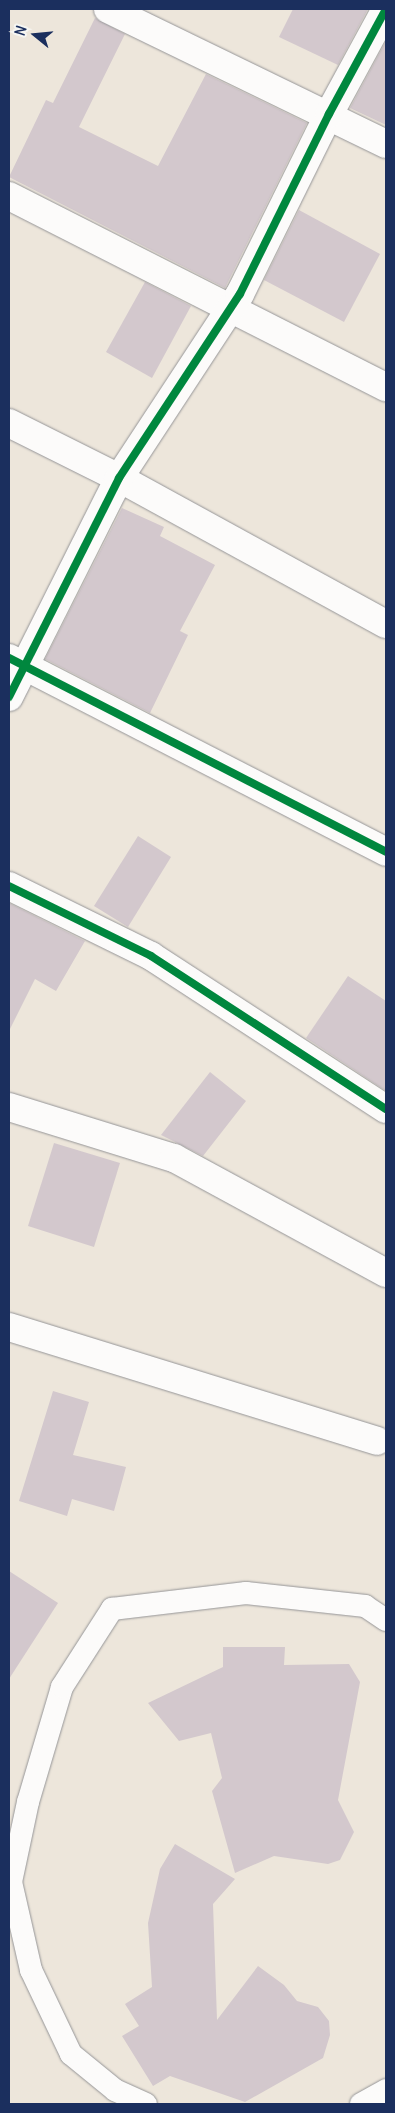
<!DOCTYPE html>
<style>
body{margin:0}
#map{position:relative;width:395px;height:2113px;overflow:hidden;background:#ede6db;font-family:Delius,sans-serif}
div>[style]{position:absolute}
.building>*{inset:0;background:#d3c8cd}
.roads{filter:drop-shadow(0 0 1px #959597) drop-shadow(0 0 1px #959597)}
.lane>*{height:22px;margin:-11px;padding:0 11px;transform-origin:11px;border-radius:11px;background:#fcfbfa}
.street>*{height:28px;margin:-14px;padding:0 14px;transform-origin:14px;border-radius:14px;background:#fcfbfa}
.cycleway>*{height:8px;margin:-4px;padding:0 4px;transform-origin:4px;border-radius:4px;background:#00873e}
span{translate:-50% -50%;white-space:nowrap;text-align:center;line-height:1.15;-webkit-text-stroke:4px #f6f6f2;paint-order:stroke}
.frame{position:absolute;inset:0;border:10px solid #1b2f5e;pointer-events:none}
.north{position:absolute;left:10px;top:10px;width:50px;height:50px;-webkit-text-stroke:4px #f6f6f2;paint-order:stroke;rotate:287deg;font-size:14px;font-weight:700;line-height:20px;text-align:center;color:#1b2f5e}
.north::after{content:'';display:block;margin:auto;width:18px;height:22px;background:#1b2f5e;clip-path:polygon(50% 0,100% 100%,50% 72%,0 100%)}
</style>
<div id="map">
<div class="building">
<div style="clip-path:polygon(293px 9px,368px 9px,338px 65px,279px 37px)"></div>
<div style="clip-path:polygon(95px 18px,125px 34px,79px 127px,158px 166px,206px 74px,307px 123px,225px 288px,9px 177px,46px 100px,53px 103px)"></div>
<div style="clip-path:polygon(386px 41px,386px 125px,350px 108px)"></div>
<div style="clip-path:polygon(299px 210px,380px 254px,344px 322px,264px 280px)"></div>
<div style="clip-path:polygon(145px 282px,191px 306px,152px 378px,106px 352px)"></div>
<div style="clip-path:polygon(122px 508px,164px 527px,160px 536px,215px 565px,180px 631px,188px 635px,150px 713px,45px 659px)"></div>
<div style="clip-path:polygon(138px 836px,171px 857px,128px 927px,94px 906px)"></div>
<div style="clip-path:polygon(9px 903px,85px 941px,56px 991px,35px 979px,9px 1031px)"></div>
<div style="clip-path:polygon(348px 976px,386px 1001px,386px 1091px,306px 1038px)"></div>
<div style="clip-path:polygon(210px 1072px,246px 1101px,203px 1156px,161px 1135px)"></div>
<div style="clip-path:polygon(54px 1143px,120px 1163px,94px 1247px,28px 1226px)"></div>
<div style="clip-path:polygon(53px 1391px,89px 1402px,73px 1455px,126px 1467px,114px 1511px,72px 1499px,67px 1516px,19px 1501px)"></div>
<div style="clip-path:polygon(9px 1571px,58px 1603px,9px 1679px)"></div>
<div style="clip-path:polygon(223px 1647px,285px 1647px,284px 1665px,349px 1664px,360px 1682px,338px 1800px,354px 1832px,340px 1860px,328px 1864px,274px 1856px,235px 1873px,212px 1791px,222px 1778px,211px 1733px,179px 1741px,148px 1703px,223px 1667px)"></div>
<div style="clip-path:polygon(175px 1844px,235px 1879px,213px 1904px,217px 2020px,258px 1966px,284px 1985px,297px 2001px,318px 2007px,329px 2021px,330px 2035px,323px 2058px,245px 2102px,170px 2076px,153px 2086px,122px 2036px,139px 2026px,125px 2004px,152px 1987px,148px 1923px,160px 1869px)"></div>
</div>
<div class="roads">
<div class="lane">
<div style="left:146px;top:2104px;width:34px;rotate:-156deg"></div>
<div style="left:115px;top:2090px;width:57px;rotate:-140.7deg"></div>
<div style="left:71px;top:2054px;width:93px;rotate:-115.5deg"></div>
<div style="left:31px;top:1970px;width:90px;rotate:-102.8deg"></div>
<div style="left:11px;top:1882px;width:82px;rotate:-78deg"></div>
<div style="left:28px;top:1802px;width:120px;rotate:-73.5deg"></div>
<div style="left:62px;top:1687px;width:93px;rotate:-57.3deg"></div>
<div style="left:112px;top:1609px;width:135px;rotate:-6.8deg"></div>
<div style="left:246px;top:1593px;width:120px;rotate:6.2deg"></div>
<div style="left:365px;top:1606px;width:25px;rotate:34deg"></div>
<div style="left:361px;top:2104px;width:29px;rotate:-29deg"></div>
</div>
<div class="street">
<div style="left:108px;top:9px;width:309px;rotate:25.9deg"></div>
<div style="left:9px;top:196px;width:423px;rotate:26.9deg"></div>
<div style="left:9px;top:423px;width:123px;rotate:26.6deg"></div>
<div style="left:119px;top:478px;width:304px;rotate:28.7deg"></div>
<div style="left:9px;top:658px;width:424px;rotate:27.2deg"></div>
<div style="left:9px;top:697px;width:245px;rotate:-63.3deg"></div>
<div style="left:119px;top:478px;width:220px;rotate:-56.7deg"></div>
<div style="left:240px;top:294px;width:201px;rotate:-63.7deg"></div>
<div style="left:329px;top:114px;width:119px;rotate:-61.5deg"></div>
<div style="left:9px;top:886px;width:158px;rotate:26.2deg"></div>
<div style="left:151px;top:956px;width:280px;rotate:33.1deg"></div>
<div style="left:9px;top:1107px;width:173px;rotate:17.2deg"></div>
<div style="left:174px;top:1158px;width:241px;rotate:28.5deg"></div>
<div style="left:9px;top:1327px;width:385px;rotate:17.2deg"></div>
</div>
</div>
<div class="cycleway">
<div style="left:9px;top:658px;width:424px;rotate:27.2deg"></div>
<div style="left:9px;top:697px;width:245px;rotate:-63.3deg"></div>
<div style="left:119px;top:478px;width:220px;rotate:-56.7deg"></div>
<div style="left:240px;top:294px;width:201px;rotate:-63.7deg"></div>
<div style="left:329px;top:114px;width:119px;rotate:-61.5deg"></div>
<div style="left:9px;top:886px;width:158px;rotate:26.2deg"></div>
<div style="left:151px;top:956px;width:280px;rotate:33.1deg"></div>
</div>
<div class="frame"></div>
<div class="north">N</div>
</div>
